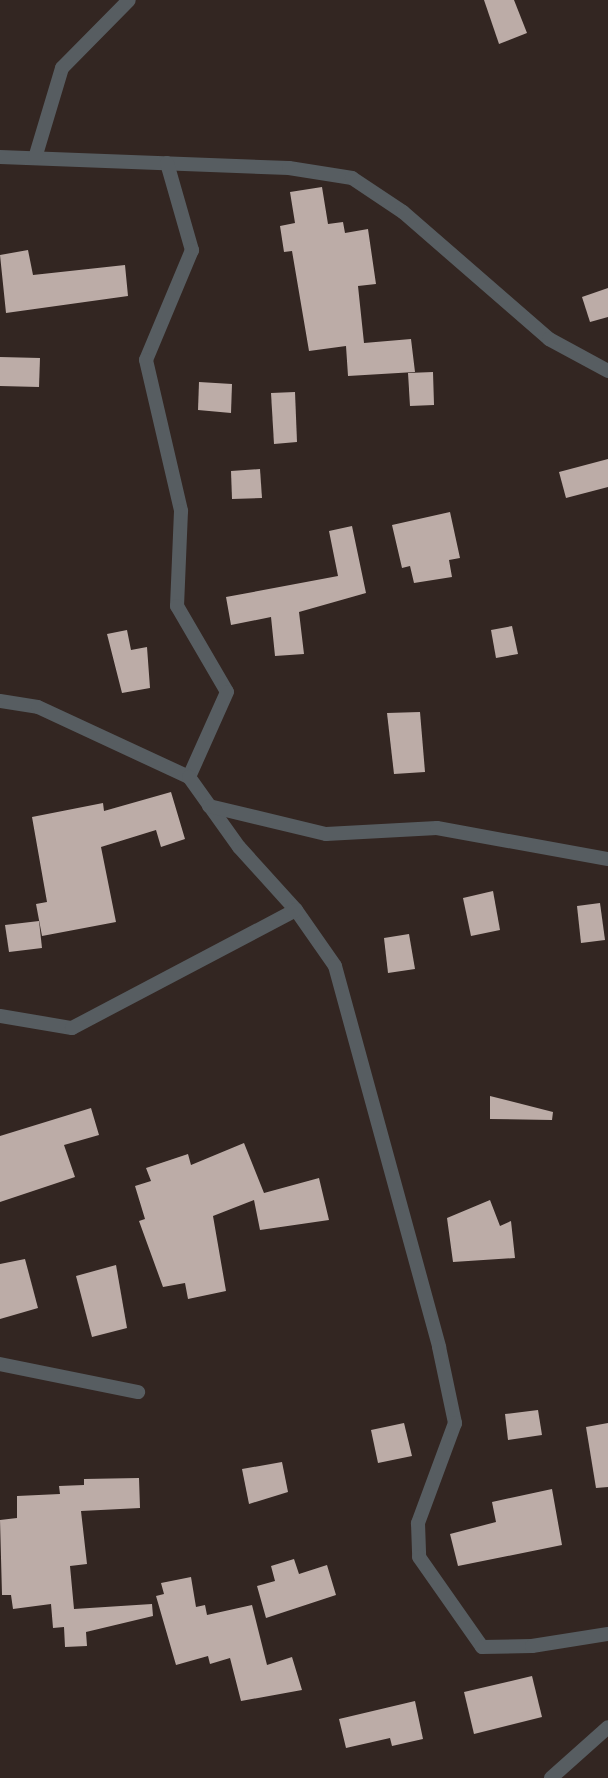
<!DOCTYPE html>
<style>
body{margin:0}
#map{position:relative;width:608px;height:1778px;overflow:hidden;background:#332622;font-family:"Playfair Display",serif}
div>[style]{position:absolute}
.building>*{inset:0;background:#bcaca7}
.minor>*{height:14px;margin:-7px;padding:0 7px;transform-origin:7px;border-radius:7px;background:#575d61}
span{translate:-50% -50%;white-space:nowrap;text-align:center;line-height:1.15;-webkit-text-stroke:5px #291d19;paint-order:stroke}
</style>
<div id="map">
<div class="building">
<div style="clip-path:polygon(484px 0,514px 0,527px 33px,499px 44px)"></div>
<div style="clip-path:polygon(322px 187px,328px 224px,343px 222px,345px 233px,368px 229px,376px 284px,358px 286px,364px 343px,411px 339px,415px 372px,348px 376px,346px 346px,309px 351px,292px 251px,284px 252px,280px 226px,295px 223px,290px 192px)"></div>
<div style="clip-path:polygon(28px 250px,33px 275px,125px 265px,128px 296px,6px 313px,0 255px)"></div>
<div style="clip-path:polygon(608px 288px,608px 317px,590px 322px,582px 297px)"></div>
<div style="clip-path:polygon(0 357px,40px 358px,39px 387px,0 386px)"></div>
<div style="clip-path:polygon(433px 372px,434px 405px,410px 406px,408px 373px)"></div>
<div style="clip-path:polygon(199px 382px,232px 384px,231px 413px,198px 410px)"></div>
<div style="clip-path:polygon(295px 392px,297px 442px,274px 444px,271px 393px)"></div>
<div style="clip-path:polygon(608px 459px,608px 487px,566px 498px,559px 472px)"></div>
<div style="clip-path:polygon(260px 469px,262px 498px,232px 499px,231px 471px)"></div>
<div style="clip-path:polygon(450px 512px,460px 558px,449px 560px,452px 577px,414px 583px,410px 566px,402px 568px,392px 525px)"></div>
<div style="clip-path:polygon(352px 526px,366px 593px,299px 612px,304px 654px,275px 656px,271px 617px,231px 625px,226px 597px,338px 576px,329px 531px)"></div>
<div style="clip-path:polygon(512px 626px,518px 654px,496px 658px,491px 630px)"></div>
<div style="clip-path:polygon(127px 630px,131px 650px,147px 647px,150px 688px,122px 693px,107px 634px)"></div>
<div style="clip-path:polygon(420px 712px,425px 772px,394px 774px,387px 713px)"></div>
<div style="clip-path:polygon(171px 792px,185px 839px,161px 847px,156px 830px,101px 847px,116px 922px,42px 936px,36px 904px,47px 902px,32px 817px,103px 803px,104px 811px)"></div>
<div style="clip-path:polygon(493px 891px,500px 930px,471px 936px,463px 898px)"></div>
<div style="clip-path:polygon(600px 903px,605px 940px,581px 943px,577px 906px)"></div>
<div style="clip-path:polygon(39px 921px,42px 948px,9px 952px,5px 925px)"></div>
<div style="clip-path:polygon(409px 934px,415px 969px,388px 973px,384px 938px)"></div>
<div style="clip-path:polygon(490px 1096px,553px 1112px,552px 1120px,490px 1119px)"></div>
<div style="clip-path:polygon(91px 1108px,99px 1135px,64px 1145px,75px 1177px,0 1202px,0 1136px)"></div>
<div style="clip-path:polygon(244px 1143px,264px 1193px,319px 1178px,329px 1220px,260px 1230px,254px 1200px,213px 1216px,226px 1291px,188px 1299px,185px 1283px,163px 1287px,139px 1221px,145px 1219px,135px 1186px,151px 1181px,146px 1168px,188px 1154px,191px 1165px)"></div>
<div style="clip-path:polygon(490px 1200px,500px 1226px,511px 1221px,515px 1258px,453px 1262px,447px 1218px)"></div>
<div style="clip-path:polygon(25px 1259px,38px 1308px,0 1319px,0 1264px)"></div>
<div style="clip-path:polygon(116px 1265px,127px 1328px,92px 1337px,76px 1276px)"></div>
<div style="clip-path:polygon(538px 1410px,542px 1435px,508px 1440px,505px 1414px)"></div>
<div style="clip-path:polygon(404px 1423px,412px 1456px,378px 1463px,371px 1430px)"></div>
<div style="clip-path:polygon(608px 1423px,608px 1487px,596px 1488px,586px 1427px)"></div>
<div style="clip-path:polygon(282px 1462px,288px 1492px,249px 1504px,242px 1469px)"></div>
<div style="clip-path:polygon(139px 1478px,140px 1508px,81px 1511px,87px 1564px,70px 1566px,74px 1609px,152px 1604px,153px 1616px,86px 1632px,87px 1646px,65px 1647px,64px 1627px,53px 1628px,51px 1604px,13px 1609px,11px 1595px,2px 1595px,0 1520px,17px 1518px,17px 1496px,60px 1494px,59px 1486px,84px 1485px,84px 1479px)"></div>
<div style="clip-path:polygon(552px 1489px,562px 1545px,458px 1566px,450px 1534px,496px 1522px,492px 1502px)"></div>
<div style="clip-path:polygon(294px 1559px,299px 1574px,327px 1565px,336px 1595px,266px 1618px,257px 1586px,275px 1581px,271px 1566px)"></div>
<div style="clip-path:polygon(191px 1577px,196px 1607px,205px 1605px,207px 1615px,252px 1605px,267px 1665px,292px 1657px,302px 1690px,241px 1701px,230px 1658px,210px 1664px,208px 1656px,176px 1665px,156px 1596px,164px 1594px,161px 1583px)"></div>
<div style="clip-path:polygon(532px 1676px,542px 1717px,474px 1734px,464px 1692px)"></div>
<div style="clip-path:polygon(415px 1701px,423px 1739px,392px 1746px,390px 1738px,346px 1748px,339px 1719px)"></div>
</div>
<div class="minor">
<div style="left:0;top:157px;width:289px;rotate:2.2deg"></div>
<div style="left:289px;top:168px;width:64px;rotate:9deg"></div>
<div style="left:352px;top:178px;width:61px;rotate:33.7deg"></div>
<div style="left:403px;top:212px;width:194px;rotate:41deg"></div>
<div style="left:549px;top:339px;width:67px;rotate:28.5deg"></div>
<div style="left:35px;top:158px;width:94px;rotate:-73.3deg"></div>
<div style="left:62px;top:68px;width:95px;rotate:-45.4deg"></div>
<div style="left:167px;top:163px;width:91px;rotate:74deg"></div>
<div style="left:192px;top:250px;width:119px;rotate:112.7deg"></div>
<div style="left:146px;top:360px;width:155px;rotate:76.9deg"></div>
<div style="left:181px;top:511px;width:95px;rotate:92.4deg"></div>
<div style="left:177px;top:606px;width:99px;rotate:59.8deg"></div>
<div style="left:227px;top:692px;width:93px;rotate:114.1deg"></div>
<div style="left:0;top:701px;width:38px;rotate:9deg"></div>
<div style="left:38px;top:707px;width:166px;rotate:24.9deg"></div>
<div style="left:189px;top:777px;width:86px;rotate:54.5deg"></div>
<div style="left:239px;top:847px;width:85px;rotate:47.9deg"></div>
<div style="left:296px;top:910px;width:68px;rotate:55.1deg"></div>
<div style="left:335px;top:966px;width:395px;rotate:74.7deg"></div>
<div style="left:439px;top:1347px;width:78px;rotate:78.1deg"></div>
<div style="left:455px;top:1423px;width:107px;rotate:110.3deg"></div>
<div style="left:418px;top:1523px;width:34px;rotate:88deg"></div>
<div style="left:419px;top:1557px;width:110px;rotate:55deg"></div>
<div style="left:482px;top:1647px;width:50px;rotate:-1.1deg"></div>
<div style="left:532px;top:1646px;width:77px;rotate:-9deg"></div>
<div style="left:209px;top:806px;width:120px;rotate:13.5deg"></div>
<div style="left:326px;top:834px;width:111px;rotate:-3.1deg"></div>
<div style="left:437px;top:828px;width:174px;rotate:10.3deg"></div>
<div style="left:0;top:1016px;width:73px;rotate:9.5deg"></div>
<div style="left:72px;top:1028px;width:253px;rotate:-27.8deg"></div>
<div style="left:0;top:1364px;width:141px;rotate:11.5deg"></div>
<div style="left:551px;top:1778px;width:76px;rotate:-41.8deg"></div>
</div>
</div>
